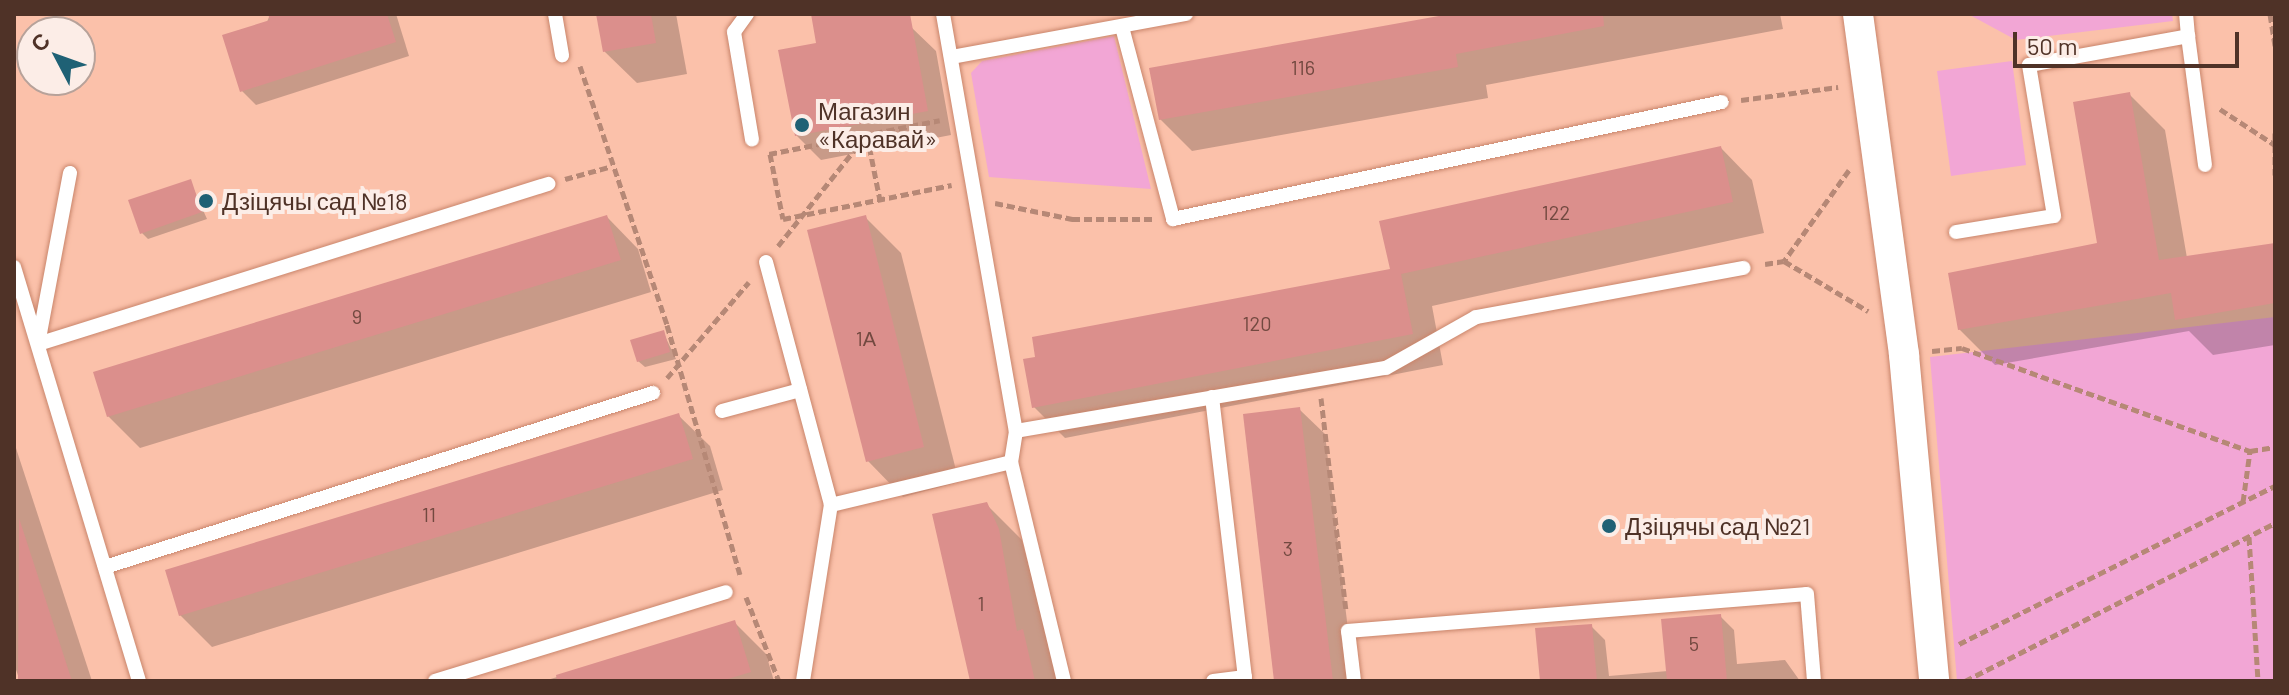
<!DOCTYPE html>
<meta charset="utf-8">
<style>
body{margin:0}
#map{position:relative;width:2289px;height:695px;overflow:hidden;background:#fbc1aa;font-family:Barlow,sans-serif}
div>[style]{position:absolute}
.green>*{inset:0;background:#f2a6d5}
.shadow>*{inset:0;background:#0003}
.building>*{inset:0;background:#db8f8c}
.path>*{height:5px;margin-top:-2.5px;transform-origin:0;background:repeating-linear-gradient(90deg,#b68876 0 8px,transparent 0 12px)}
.roads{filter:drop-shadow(0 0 2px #c9856b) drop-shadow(0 0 2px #c9856b)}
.lane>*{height:14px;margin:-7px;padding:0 7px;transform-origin:7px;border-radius:7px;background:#fff}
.street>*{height:30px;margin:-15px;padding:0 15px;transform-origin:15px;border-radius:15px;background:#fff}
.dots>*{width:22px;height:22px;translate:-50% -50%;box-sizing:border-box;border:4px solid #fcede7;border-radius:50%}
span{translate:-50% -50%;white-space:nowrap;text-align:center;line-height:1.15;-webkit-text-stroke:8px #fcede7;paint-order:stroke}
.number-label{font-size:20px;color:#724940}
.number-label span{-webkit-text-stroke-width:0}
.poi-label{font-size:24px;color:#4f3227}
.left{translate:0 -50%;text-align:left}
.frame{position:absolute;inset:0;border:16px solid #4f3227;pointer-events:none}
.north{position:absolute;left:16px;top:16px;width:80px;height:80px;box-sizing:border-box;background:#fcede7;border:2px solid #b7a29a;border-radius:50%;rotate:311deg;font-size:22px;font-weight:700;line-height:32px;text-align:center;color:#4f3227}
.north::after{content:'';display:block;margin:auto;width:28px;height:36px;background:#1f6175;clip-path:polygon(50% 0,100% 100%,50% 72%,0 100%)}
.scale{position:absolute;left:2013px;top:32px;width:226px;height:36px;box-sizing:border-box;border:4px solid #4f3227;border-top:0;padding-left:10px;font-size:24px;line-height:28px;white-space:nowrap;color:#4f3227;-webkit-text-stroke:6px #fcede7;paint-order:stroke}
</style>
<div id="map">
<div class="green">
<div style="clip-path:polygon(1968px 14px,2172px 14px,2173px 21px,2016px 40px)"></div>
<div style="clip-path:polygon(1114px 36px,1151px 189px,989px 177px,971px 73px,982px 61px)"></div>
<div style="clip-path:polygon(2012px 61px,2026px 165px,1951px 176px,1937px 71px)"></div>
<div style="clip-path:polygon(2275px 317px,2275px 681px,1957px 681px,1930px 357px)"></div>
</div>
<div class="shadow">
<div style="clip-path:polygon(270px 14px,396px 14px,409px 56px,256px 105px,242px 91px)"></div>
<div style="clip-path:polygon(598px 14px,676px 14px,687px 74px,637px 83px,605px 52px)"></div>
<div style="clip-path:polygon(813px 14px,886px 14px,911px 27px,936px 51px,951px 135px,821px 160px,797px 136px,818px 44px)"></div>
<div style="clip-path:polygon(1454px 14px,1780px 14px,1783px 29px,1486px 85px,1488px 98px,1192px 151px,1160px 119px)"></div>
<div style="clip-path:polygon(2129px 94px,2165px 130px,2187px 258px,2275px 248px,2275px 345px,2213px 355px,2189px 331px,1995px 365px,1959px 329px,2099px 245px)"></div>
<div style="clip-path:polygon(1721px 148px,1752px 180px,1764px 233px,1432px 306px,1443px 365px,1065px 438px,1034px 407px)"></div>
<div style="clip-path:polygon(190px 181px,207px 219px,148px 239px,142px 233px)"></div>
<div style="clip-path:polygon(607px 217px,638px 249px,651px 292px,140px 448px,108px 416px)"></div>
<div style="clip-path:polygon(865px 217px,901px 253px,959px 482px,903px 497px,868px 461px)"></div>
<div style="clip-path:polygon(663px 332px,676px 359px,645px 367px,638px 361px)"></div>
<div style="clip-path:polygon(1300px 410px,1325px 434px,1354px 681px,1276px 681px)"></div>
<div style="clip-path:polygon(678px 415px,710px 446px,723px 490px,212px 647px,180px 615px)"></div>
<div style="clip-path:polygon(14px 442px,92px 681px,20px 681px,14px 664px)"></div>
<div style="clip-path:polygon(986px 504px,1022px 540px,1060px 681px,972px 681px)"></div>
<div style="clip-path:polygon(1720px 616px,1734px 630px,1737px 664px,1785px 660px,1800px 681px,1542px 681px,1591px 626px,1605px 640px,1609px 676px,1668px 671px)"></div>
<div style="clip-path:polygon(735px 623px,766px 654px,774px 681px,544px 681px)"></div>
</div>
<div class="building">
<div style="clip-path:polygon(268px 14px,387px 14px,396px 42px,240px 92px,222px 35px,270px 20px)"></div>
<div style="clip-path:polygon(596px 14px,651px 14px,656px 43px,603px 52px)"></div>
<div style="clip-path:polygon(811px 14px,910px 14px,928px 111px,795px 136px,778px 50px,816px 43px)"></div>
<div style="clip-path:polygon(1450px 14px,1603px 14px,1604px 26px,1456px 54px,1458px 67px,1159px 120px,1149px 68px)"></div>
<div style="clip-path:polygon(2130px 92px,2159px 260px,2275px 243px,2275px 303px,2175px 320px,2171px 293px,1958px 330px,1948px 273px,2097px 243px,2073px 102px)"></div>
<div style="clip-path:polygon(1721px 146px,1733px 202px,1401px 274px,1413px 334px,1032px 408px,1023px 359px,1035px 357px,1032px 337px,1390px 269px,1379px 221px)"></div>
<div style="clip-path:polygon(191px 179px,202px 212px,140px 234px,128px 200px)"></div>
<div style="clip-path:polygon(607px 215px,621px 260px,107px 417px,93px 372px)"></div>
<div style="clip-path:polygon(866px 215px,924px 447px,866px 462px,807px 230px)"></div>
<div style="clip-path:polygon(664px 330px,670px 352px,637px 362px,630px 340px)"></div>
<div style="clip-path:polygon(1300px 407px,1333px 681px,1274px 681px,1243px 414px)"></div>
<div style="clip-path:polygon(679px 413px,693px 459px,179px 616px,165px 570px)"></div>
<div style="clip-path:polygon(987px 502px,999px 529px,1017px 631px,1023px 629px,1035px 681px,970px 681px,932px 514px)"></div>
<div style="clip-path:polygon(19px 518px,72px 681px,18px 681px)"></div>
<div style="clip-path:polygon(1721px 614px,1727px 681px,1667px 681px,1661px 619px)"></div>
<div style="clip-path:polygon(735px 620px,751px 672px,721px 681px,557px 681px,556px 675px)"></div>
<div style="clip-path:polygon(1592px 624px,1597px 681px,1540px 681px,1535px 628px)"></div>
</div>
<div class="path">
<div style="left:2270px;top:14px;width:32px;rotate:81deg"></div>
<div style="left:580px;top:66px;width:273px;rotate:71.4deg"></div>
<div style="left:667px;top:325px;width:260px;rotate:73.7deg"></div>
<div style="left:1741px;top:100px;width:98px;rotate:-7.6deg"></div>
<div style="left:2220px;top:109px;width:66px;rotate:33.2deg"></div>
<div style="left:2275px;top:133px;width:42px;rotate:90deg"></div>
<div style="left:867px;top:135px;width:66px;rotate:78.7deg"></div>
<div style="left:769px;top:154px;width:174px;rotate:-11.2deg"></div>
<div style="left:770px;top:154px;width:66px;rotate:78.7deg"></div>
<div style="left:783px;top:219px;width:172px;rotate:-11.4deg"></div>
<div style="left:1849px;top:170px;width:112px;rotate:125.5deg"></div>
<div style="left:1784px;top:261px;width:98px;rotate:30.8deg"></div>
<div style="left:565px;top:179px;width:46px;rotate:-15.3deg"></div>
<div style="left:995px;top:203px;width:79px;rotate:11.7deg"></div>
<div style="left:1072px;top:219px;width:80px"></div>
<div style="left:778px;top:246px;width:143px;rotate:-51.5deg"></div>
<div style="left:1765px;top:264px;width:19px;rotate:-9deg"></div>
<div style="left:1932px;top:351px;width:30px;rotate:-6deg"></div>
<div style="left:1962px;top:348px;width:306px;rotate:19.7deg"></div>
<div style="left:2250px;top:451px;width:25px;rotate:-9deg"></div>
<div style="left:667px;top:378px;width:126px;rotate:-49.5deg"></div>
<div style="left:1321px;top:398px;width:214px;rotate:83.3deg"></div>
<div style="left:2243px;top:502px;width:51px;rotate:-82.2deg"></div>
<div style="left:2249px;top:537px;width:144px;rotate:86.4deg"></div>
<div style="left:746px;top:597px;width:90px;rotate:68.6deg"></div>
<div style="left:1959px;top:644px;width:353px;rotate:-26.6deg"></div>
<div style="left:1965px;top:681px;width:348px;rotate:-27deg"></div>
</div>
<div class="roads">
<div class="lane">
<div style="left:555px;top:14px;width:42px;rotate:80.3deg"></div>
<div style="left:747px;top:14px;width:22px;rotate:126deg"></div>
<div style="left:734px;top:32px;width:109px;rotate:80.5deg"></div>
<div style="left:943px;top:14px;width:423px;rotate:80.1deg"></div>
<div style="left:1016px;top:431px;width:31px;rotate:99deg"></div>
<div style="left:1122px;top:27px;width:199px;rotate:75.1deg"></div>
<div style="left:1173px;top:219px;width:561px;rotate:-12.03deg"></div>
<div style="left:2188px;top:36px;width:130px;rotate:82.5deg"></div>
<div style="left:951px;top:57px;width:239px;rotate:-10.4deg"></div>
<div style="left:70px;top:173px;width:174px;rotate:100.6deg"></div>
<div style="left:38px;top:344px;width:535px;rotate:-17.42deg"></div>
<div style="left:1956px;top:232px;width:99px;rotate:-9.3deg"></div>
<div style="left:2054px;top:216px;width:153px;rotate:-99.4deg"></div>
<div style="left:2029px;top:65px;width:162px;rotate:-10.3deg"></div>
<div style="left:2188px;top:36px;width:22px;rotate:-95deg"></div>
<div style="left:766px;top:262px;width:252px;rotate:75deg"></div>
<div style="left:14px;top:267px;width:432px;rotate:73.2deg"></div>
<div style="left:1212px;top:397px;width:282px;rotate:83.3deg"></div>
<div style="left:1245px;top:677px;width:32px;rotate:173deg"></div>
<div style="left:722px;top:411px;width:81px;rotate:-15.1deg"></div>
<div style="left:1016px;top:431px;width:375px;rotate:-9.7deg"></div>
<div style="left:1386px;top:368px;width:103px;rotate:-29.5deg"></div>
<div style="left:1476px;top:317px;width:272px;rotate:-10.4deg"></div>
<div style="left:105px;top:567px;width:575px;rotate:-17.62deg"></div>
<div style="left:435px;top:681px;width:304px;rotate:-17deg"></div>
<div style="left:803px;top:681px;width:178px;rotate:-81deg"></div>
<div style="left:831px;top:505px;width:185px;rotate:-13.4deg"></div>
<div style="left:1011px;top:462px;width:225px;rotate:76.4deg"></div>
<div style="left:1354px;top:681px;width:50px;rotate:-96.8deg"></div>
<div style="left:1348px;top:631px;width:460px;rotate:-4.6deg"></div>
<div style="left:1807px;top:594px;width:87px;rotate:85.4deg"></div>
</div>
<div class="street">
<div style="left:1858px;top:14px;width:344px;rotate:82.3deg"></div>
<div style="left:1904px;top:355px;width:327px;rotate:84.7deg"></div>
</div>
</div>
<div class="dots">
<div style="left:802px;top:125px;background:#1f6175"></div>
<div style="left:206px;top:201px;background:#1f6175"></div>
<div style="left:1609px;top:526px;background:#1f6175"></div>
</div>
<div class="number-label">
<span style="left:1303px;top:67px">116</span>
<span style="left:1556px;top:212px">122</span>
<span style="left:357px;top:316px">9</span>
<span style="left:1257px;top:323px">120</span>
<span style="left:866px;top:338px">1А</span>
<span style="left:429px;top:514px">11</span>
<span style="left:1288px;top:548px">3</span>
<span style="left:981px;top:603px">1</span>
<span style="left:1694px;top:643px">5</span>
</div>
<div class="poi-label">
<span class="left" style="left:818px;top:125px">Магазин<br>«Каравай»</span>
<span class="left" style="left:222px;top:201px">Дзіцячы сад №18</span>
<span class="left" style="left:1625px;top:526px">Дзіцячы сад №21</span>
</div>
<div class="frame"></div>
<div class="north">С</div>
<div class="scale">50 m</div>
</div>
